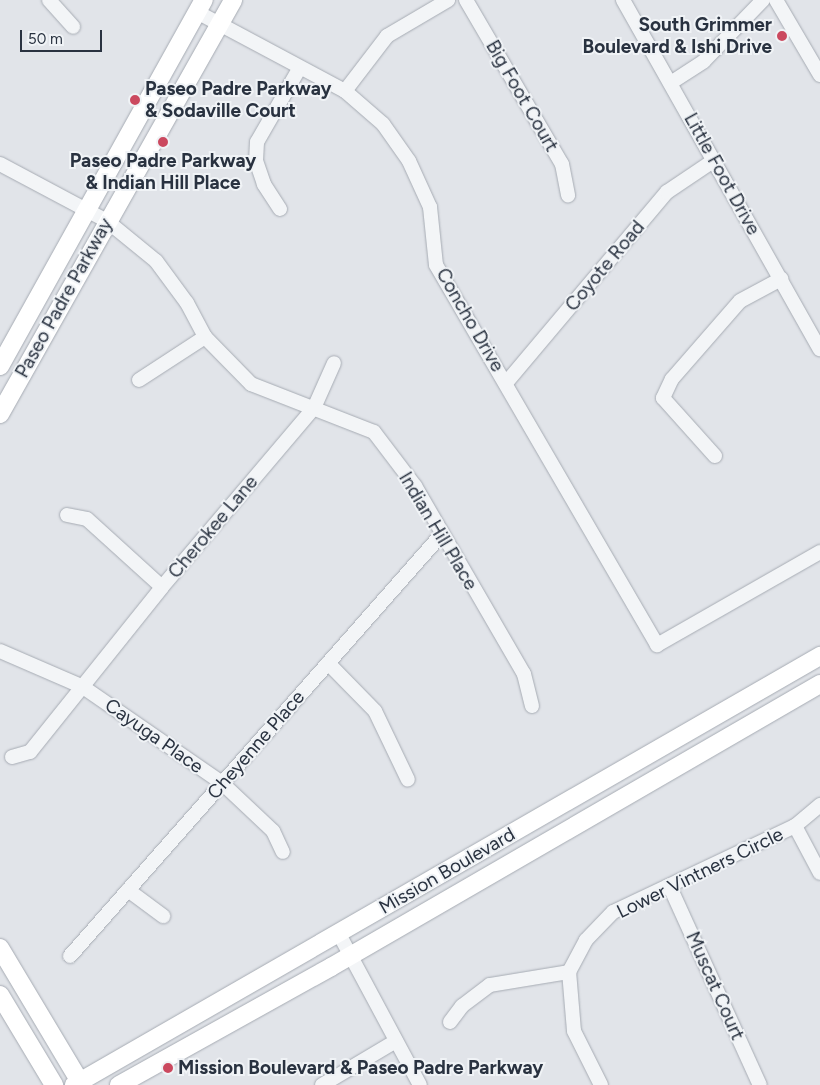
<!DOCTYPE html>
<style>
body{margin:0}
#map{position:relative;width:820px;height:1085px;overflow:hidden;background:#e1e4e9;font-family:Figtree,sans-serif}
div>[style]{position:absolute}
.roads{filter:drop-shadow(0 0 1px #a6abb3) drop-shadow(0 0 1px #a6abb3)}
.minor>*{height:14px;margin:-7px;padding:0 7px;transform-origin:7px;border-radius:7px;background:#f3f5f7}
.major>*{height:18px;margin:-9px;padding:0 9px;transform-origin:9px;border-radius:9px;background:#fff}
.dots>*{width:14px;height:14px;translate:-50% -50%;box-sizing:border-box;border:2px solid #f0f3f6;border-radius:50%}
span{translate:-50% -50%;white-space:nowrap;text-align:center;line-height:1.15;-webkit-text-stroke:4px #f0f3f6;paint-order:stroke}
.poi-label{font-size:19px;color:#293240;font-weight:700}
.right{translate:-100% -50%;text-align:right}
.left{translate:0 -50%;text-align:left}
.street-label{font-size:19px;color:#293240}
.scale{position:absolute;left:20px;top:30px;width:82px;height:22px;box-sizing:border-box;border:2px solid #293240;border-top:0;padding-left:6px;font-size:15px;line-height:18px;white-space:nowrap;color:#293240;-webkit-text-stroke:4px #f0f3f6;paint-order:stroke}
</style>
<div id="map">
<div class="roads">
<div class="minor">
<div style="left:49px;top:0;width:36px;rotate:48deg"></div>
<div style="left:466px;top:0;width:190px;rotate:59.7deg"></div>
<div style="left:562px;top:164px;width:32px;rotate:79deg"></div>
<div style="left:623px;top:0;width:401px;rotate:60.6deg"></div>
<div style="left:776px;top:0;width:87px;rotate:59.6deg"></div>
<div style="left:197px;top:12px;width:168px;rotate:28.1deg"></div>
<div style="left:345px;top:91px;width:50px;rotate:41deg"></div>
<div style="left:383px;top:124px;width:45px;rotate:54.9deg"></div>
<div style="left:409px;top:161px;width:51px;rotate:65.5deg"></div>
<div style="left:430px;top:207px;width:58px;rotate:84.1deg"></div>
<div style="left:436px;top:265px;width:440px;rotate:59.8deg"></div>
<div style="left:657px;top:645px;width:188px;rotate:-29.7deg"></div>
<div style="left:672px;top:82px;width:38px;rotate:-33deg"></div>
<div style="left:704px;top:61px;width:85px;rotate:-46deg"></div>
<div style="left:345px;top:91px;width:69px;rotate:-52.6deg"></div>
<div style="left:387px;top:36px;width:71px;rotate:-30.5deg"></div>
<div style="left:0;top:164px;width:121px;rotate:28deg"></div>
<div style="left:107px;top:221px;width:63px;rotate:39.2deg"></div>
<div style="left:156px;top:261px;width:52px;rotate:53.6deg"></div>
<div style="left:187px;top:303px;width:38px;rotate:62deg"></div>
<div style="left:205px;top:337px;width:66px;rotate:45.6deg"></div>
<div style="left:251px;top:384px;width:132px;rotate:21.3deg"></div>
<div style="left:374px;top:432px;width:68px;rotate:52.8deg"></div>
<div style="left:415px;top:486px;width:217px;rotate:59.9deg"></div>
<div style="left:524px;top:674px;width:33px;rotate:76deg"></div>
<div style="left:280px;top:209px;width:30px;rotate:-123deg"></div>
<div style="left:264px;top:184px;width:24px;rotate:-109deg"></div>
<div style="left:256px;top:161px;width:19px;rotate:-87deg"></div>
<div style="left:257px;top:142px;width:84px;rotate:-60.1deg"></div>
<div style="left:139px;top:380px;width:79px;rotate:-33.1deg"></div>
<div style="left:506px;top:383px;width:250px;rotate:-49.9deg"></div>
<div style="left:667px;top:192px;width:55px;rotate:-34deg"></div>
<div style="left:715px;top:456px;width:78px;rotate:-131.9deg"></div>
<div style="left:663px;top:398px;width:21px;rotate:-65deg"></div>
<div style="left:672px;top:379px;width:103px;rotate:-48.9deg"></div>
<div style="left:740px;top:301px;width:47px;rotate:-28.2deg"></div>
<div style="left:67px;top:515px;width:20px;rotate:11deg"></div>
<div style="left:87px;top:519px;width:101px;rotate:42.2deg"></div>
<div style="left:0;top:651px;width:90px;rotate:23.4deg"></div>
<div style="left:83px;top:687px;width:169px;rotate:34.6deg"></div>
<div style="left:222px;top:783px;width:70px;rotate:43.3deg"></div>
<div style="left:273px;top:831px;width:23px;rotate:65deg"></div>
<div style="left:328px;top:663px;width:67px;rotate:45.6deg"></div>
<div style="left:375px;top:711px;width:76px;rotate:64.4deg"></div>
<div style="left:12px;top:757px;width:19px;rotate:-16deg"></div>
<div style="left:30px;top:752px;width:211px;rotate:-51.3deg"></div>
<div style="left:162px;top:587px;width:235px;rotate:-49.7deg"></div>
<div style="left:314px;top:408px;width:49px;rotate:-66deg"></div>
<div style="left:795px;top:826px;width:53px;rotate:62deg"></div>
<div style="left:670px;top:887px;width:217px;rotate:65.6deg"></div>
<div style="left:128px;top:890px;width:44px;rotate:36.6deg"></div>
<div style="left:339px;top:934px;width:171px;rotate:61.8deg"></div>
<div style="left:70px;top:956px;width:561px;rotate:-48.61deg"></div>
<div style="left:450px;top:1022px;width:20px;rotate:-53deg"></div>
<div style="left:462px;top:1006px;width:35px;rotate:-37deg"></div>
<div style="left:490px;top:985px;width:80px;rotate:-9.3deg"></div>
<div style="left:322px;top:1085px;width:86px;rotate:-30.7deg"></div>
<div style="left:601px;top:1085px;width:60px;rotate:-116.6deg"></div>
<div style="left:574px;top:1031px;width:59px;rotate:-94.8deg"></div>
<div style="left:569px;top:972px;width:36px;rotate:-62deg"></div>
<div style="left:586px;top:940px;width:39px;rotate:-46deg"></div>
<div style="left:613px;top:912px;width:201px;rotate:-25.3deg"></div>
<div style="left:795px;top:826px;width:33px;rotate:-40deg"></div>
</div>
<div class="major">
<div style="left:0;top:366px;width:419px;rotate:-60.9deg"></div>
<div style="left:0;top:414px;width:475px;rotate:-60.6deg"></div>
<div style="left:0;top:948px;width:160px;rotate:59.1deg"></div>
<div style="left:0;top:995px;width:105px;rotate:59deg"></div>
<div style="left:74px;top:1085px;width:861px;rotate:-29.9deg"></div>
<div style="left:119px;top:1085px;width:243px;rotate:-29.1deg"></div>
<div style="left:331px;top:967px;width:565px;rotate:-30.06deg"></div>
</div>
</div>
<div class="dots">
<div style="left:782px;top:36px;background:#cb495f"></div>
<div style="left:135px;top:100px;background:#cb495f"></div>
<div style="left:163px;top:142px;background:#cb495f"></div>
<div style="left:168px;top:1068px;background:#cb495f"></div>
</div>
<div class="poi-label">
<span class="right" style="left:772px;top:36px">South Grimmer<br>Boulevard &amp; Ishi Drive</span>
<span class="left" style="left:145px;top:100px">Paseo Padre Parkway<br>&amp; Sodaville Court</span>
<span style="left:163px;top:172px">Paseo Padre Parkway<br>&amp; Indian Hill Place</span>
<span class="left" style="left:178px;top:1068px">Mission Boulevard &amp; Paseo Padre Parkway</span>
</div>
<div class="street-label">
<span style="left:522px;top:96px;rotate:60deg">Big Foot Court</span>
<span style="left:722px;top:174px;rotate:61deg">Little Foot Drive</span>
<span style="left:605px;top:266px;rotate:-50deg">Coyote Road</span>
<span style="left:64px;top:298px;rotate:-61deg">Paseo Padre Parkway</span>
<span style="left:470px;top:320px;rotate:60deg">Concho Drive</span>
<span style="left:213px;top:527px;rotate:-50deg">Cherokee Lane</span>
<span style="left:438px;top:531px;rotate:59deg">Indian Hill Place</span>
<span style="left:154px;top:736px;rotate:35deg">Cayuga Place</span>
<span style="left:256px;top:745px;rotate:-49deg">Cheyenne Place</span>
<span style="left:447px;top:871px;rotate:-30deg">Mission Boulevard</span>
<span style="left:700px;top:873px;rotate:-26deg">Lower Vintners Circle</span>
<span style="left:715px;top:986px;rotate:66deg">Muscat Court</span>
</div>
<div class="scale">50 m</div>
</div>
